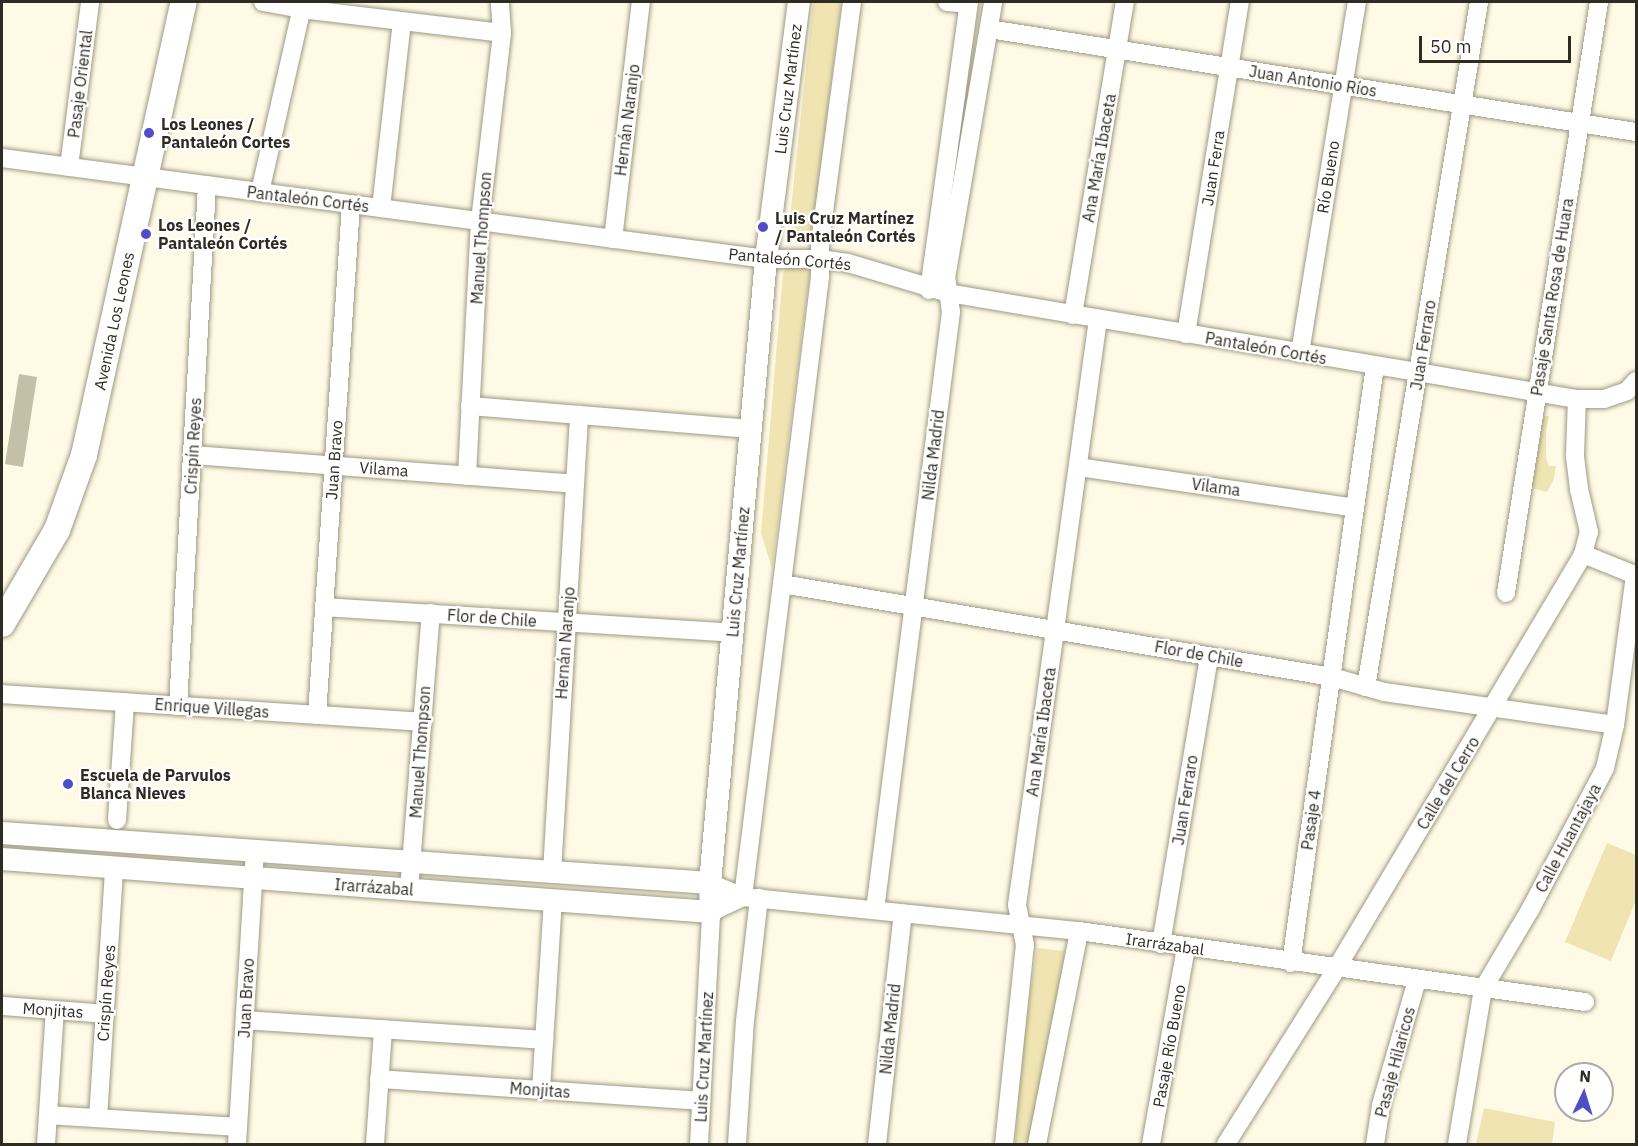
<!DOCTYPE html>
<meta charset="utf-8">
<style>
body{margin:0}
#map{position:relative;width:1638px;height:1146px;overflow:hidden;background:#fefae6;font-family:"IBM Plex Sans",sans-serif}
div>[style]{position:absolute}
.green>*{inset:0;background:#efe4b2}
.building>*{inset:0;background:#c4c0a7}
.roads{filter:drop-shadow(0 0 2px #9e9981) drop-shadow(0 0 2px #9e9981)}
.minor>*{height:18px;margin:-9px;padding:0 9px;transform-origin:9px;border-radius:9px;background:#fff}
.tertiary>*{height:22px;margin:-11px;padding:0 11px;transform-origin:11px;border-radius:11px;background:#fff}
.secondary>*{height:26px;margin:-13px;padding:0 13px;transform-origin:13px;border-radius:13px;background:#fff}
.dots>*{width:16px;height:16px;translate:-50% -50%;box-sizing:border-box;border:3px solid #fff;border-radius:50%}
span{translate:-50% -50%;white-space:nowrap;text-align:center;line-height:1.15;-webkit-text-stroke:4.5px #fff;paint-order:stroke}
.street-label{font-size:16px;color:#2e2c22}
.poi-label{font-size:16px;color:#2e2c22;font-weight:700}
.left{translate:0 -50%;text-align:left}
.frame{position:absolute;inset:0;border:3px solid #2e2c22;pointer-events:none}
.north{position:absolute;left:1554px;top:1062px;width:60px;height:60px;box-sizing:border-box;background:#fff;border:2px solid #ababa7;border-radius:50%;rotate:4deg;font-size:16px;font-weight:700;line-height:24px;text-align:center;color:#2e2c22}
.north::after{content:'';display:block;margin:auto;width:21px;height:27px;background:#4f4ec5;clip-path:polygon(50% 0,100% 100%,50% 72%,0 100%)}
.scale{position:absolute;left:1419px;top:36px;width:152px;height:27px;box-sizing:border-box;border:3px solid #2e2c22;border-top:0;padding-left:8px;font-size:18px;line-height:21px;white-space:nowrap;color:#2e2c22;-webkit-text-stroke:4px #fff;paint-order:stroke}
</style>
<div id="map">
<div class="green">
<div style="clip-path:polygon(813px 2px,839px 2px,841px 5px,812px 238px,801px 239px,793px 235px,790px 218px)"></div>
<div style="clip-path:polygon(807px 262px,810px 272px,772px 568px,761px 533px,783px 273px,788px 265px)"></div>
<div style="clip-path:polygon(1540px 416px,1549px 416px,1546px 431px,1546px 458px,1549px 466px,1556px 466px,1554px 479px,1547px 492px,1529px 487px)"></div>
<div style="clip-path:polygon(1607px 843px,1636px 855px,1636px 900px,1611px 961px,1565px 942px)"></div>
<div style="clip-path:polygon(1037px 948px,1065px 951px,1030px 1144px,1015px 1144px,1025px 1027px)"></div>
<div style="clip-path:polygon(1484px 1108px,1555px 1122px,1552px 1144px,1476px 1144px)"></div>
</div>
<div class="building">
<div style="clip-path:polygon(19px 374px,37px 377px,23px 467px,5px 464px)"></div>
</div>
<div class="roads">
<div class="minor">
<div style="left:263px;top:2px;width:39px;rotate:10deg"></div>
<div style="left:301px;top:9px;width:202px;rotate:6.8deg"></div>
<div style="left:947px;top:2px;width:21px;rotate:5deg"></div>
<div style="left:989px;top:29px;width:655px;rotate:9.05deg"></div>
<div style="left:2px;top:158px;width:771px;rotate:7.53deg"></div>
<div style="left:766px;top:259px;width:54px"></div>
<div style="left:820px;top:259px;width:28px;rotate:8deg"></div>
<div style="left:848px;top:263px;width:104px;rotate:16.7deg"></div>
<div style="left:948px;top:293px;width:638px;rotate:9.57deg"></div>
<div style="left:1577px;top:399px;width:27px"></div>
<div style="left:1604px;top:399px;width:24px;rotate:-19deg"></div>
<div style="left:1627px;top:391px;width:13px;rotate:-48deg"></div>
<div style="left:69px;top:167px;width:166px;rotate:-82.7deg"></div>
<div style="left:260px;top:192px;width:195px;rotate:-77.2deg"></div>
<div style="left:381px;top:208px;width:187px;rotate:-83.6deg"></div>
<div style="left:613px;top:239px;width:239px;rotate:-83.3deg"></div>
<div style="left:929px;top:290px;width:291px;rotate:-82.1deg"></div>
<div style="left:1073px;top:315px;width:317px;rotate:-80.6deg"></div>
<div style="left:1186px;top:334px;width:336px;rotate:-80.8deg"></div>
<div style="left:1300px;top:353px;width:356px;rotate:-80.8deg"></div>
<div style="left:470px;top:406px;width:282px;rotate:4.7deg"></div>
<div style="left:192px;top:455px;width:384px;rotate:4.3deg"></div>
<div style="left:1078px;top:467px;width:280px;rotate:8.4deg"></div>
<div style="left:467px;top:476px;width:255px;rotate:-87.1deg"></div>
<div style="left:480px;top:221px;width:189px;rotate:-83.3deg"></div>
<div style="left:502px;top:33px;width:31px;rotate:-94deg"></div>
<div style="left:782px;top:584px;width:558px;rotate:9.6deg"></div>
<div style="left:1332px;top:677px;width:54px;rotate:16.1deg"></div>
<div style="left:1384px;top:692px;width:233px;rotate:8.1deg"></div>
<div style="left:1506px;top:593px;width:598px;rotate:-81.06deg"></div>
<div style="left:324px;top:607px;width:409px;rotate:3.6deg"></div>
<div style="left:1366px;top:687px;width:694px;rotate:-80.63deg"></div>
<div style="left:2px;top:694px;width:422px;rotate:3.8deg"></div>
<div style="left:178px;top:706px;width:522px;rotate:-86.81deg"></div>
<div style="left:317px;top:715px;width:512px;rotate:-86.19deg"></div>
<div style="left:117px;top:820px;width:118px;rotate:-86.1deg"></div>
<div style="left:552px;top:872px;width:458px;rotate:-86.6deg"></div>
<div style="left:710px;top:883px;width:36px;rotate:23deg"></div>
<div style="left:743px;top:897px;width:338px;rotate:5.8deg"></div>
<div style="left:1079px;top:931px;width:511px;rotate:7.99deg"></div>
<div style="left:409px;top:890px;width:278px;rotate:-85.5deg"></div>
<div style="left:743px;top:897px;width:625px;rotate:-82.92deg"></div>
<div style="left:820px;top:277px;width:35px;rotate:-90deg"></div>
<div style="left:820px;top:242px;width:242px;rotate:-82.4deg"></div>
<div style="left:875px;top:910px;width:603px;rotate:-82.76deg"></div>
<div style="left:951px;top:312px;width:34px;rotate:-98deg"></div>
<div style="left:946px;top:278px;width:280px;rotate:-80.3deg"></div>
<div style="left:1161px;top:944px;width:292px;rotate:-80.5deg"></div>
<div style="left:1291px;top:963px;width:603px;rotate:-81.99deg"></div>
<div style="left:2px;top:1006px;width:103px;rotate:4.4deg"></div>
<div style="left:245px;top:1020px;width:300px;rotate:3.8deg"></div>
<div style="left:379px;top:1079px;width:323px;rotate:3.9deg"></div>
<div style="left:541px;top:1090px;width:190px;rotate:-86.4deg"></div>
<div style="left:48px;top:1115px;width:190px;rotate:3.6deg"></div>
<div style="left:98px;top:1118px;width:251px;rotate:-86.3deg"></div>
<div style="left:46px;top:1144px;width:134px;rotate:-86.2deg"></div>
<div style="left:237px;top:1144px;width:294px;rotate:-86.5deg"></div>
<div style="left:375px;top:1144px;width:115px;rotate:-86deg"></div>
<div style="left:699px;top:1144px;width:232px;rotate:-87deg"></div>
<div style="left:711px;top:912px;width:35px;rotate:-25deg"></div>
<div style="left:737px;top:1144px;width:123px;rotate:-86.3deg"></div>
<div style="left:745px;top:1021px;width:124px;rotate:-83.5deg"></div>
<div style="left:877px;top:1144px;width:232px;rotate:-83.6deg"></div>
<div style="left:1004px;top:1144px;width:200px;rotate:-84deg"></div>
<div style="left:1025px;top:945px;width:41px;rotate:-101.3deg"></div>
<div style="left:1017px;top:905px;width:592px;rotate:-82.13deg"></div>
<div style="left:1037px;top:1144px;width:217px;rotate:-78.8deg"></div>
<div style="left:1151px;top:1144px;width:200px;rotate:-79.9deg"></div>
<div style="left:1226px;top:1144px;width:207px;rotate:-57.8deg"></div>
<div style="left:1336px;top:969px;width:483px;rotate:-59.2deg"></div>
<div style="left:1583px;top:554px;width:23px;rotate:-75deg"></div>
<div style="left:1589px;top:532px;width:44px;rotate:-103.1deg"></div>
<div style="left:1579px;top:489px;width:34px;rotate:-97deg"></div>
<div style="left:1575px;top:455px;width:56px;rotate:-88deg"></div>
<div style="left:1375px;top:1144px;width:39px;rotate:-81deg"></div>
<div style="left:1381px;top:1105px;width:130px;rotate:-73.9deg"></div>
<div style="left:1457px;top:1144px;width:157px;rotate:-80.5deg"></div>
<div style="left:1483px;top:989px;width:94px;rotate:-59.3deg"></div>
<div style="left:1531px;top:908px;width:158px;rotate:-62.1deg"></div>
<div style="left:1605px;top:768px;width:44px;rotate:-76.9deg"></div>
<div style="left:1615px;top:725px;width:151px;rotate:-82.4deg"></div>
<div style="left:1635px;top:575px;width:56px;rotate:-158deg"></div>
</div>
<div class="tertiary">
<div style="left:2px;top:833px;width:710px;rotate:4.04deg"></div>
<div style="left:2px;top:859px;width:711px;rotate:4.28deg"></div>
<div style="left:711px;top:912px;width:29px;rotate:-92deg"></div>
<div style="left:710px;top:883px;width:627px;rotate:-84.87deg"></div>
<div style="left:766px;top:259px;width:259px;rotate:-82.7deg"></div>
</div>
<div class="secondary">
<div style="left:2px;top:624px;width:109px;rotate:-59.7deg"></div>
<div style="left:57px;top:530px;width:80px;rotate:-70.2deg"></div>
<div style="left:84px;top:455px;width:464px;rotate:-77.6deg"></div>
</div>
</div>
<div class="dots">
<div style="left:149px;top:133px;background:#4f4ec5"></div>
<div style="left:763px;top:227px;background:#4f4ec5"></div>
<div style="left:146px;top:234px;background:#4f4ec5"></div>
<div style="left:68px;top:784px;background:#4f4ec5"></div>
</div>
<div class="street-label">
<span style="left:1313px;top:81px;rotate:9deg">Juan Antonio Ríos</span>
<span style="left:80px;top:84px;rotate:-83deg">Pasaje Oriental</span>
<span style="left:788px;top:89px;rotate:-83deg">Luis Cruz Martínez</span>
<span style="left:627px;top:120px;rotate:-83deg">Hernán Naranjo</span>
<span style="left:1099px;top:158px;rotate:-80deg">Ana María Ibaceta</span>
<span style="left:1213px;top:168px;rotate:-81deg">Juan Ferra</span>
<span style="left:1328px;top:177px;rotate:-81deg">Río Bueno</span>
<span style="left:308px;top:199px;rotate:7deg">Pantaleón Cortés</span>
<span style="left:481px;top:238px;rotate:-86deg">Manuel Thompson</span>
<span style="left:790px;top:259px;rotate:5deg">Pantaleón Cortés</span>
<span style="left:1552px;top:297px;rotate:-81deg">Pasaje Santa Rosa de Huara</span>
<span style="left:114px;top:321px;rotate:-78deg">Avenida Los Leones</span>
<span style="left:1423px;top:345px;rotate:-81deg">Juan Ferraro</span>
<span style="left:1266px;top:348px;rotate:10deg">Pantaleón Cortés</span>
<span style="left:193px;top:446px;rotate:-87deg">Crispín Reyes</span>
<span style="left:933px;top:455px;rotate:-83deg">Nilda Madrid</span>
<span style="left:334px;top:460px;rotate:-86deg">Juan Bravo</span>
<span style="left:384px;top:469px;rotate:4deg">Vilama</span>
<span style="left:1216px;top:487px;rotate:8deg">Vilama</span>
<span style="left:738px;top:572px;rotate:-85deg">Luis Cruz Martínez</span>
<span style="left:492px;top:618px;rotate:4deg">Flor de Chile</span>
<span style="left:565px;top:643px;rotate:-86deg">Hernán Naranjo</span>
<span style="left:1199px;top:654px;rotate:10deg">Flor de Chile</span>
<span style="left:212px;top:708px;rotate:4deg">Enrique Villegas</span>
<span style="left:1041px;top:732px;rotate:-82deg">Ana María Ibaceta</span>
<span style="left:420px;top:752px;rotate:-86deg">Manuel Thompson</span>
<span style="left:1448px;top:783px;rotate:-59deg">Calle del Cerro</span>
<span style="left:1185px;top:800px;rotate:-81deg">Juan Ferraro</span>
<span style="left:1311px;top:820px;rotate:-82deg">Pasaje 4</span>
<span style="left:1568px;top:838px;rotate:-62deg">Calle Huantajaya</span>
<span style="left:374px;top:887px;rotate:4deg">Irarrázabal</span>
<span style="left:1165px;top:944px;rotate:8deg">Irarrázabal</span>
<span style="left:106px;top:993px;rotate:-86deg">Crispín Reyes</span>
<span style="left:246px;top:998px;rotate:-87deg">Juan Bravo</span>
<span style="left:53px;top:1010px;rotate:4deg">Monjitas</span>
<span style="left:890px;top:1029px;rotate:-84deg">Nilda Madrid</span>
<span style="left:1169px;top:1046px;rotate:-80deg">Pasaje Río Bueno</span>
<span style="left:704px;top:1057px;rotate:-87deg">Luis Cruz Martínez</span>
<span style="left:1395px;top:1062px;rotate:-75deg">Pasaje Hilaricos</span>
<span style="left:540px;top:1090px;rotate:4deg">Monjitas</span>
</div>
<div class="poi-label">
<span class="left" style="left:161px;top:133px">Los Leones /<br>Pantaleón Cortes</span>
<span class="left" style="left:775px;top:227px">Luis Cruz Martínez<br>/ Pantaleón Cortés</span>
<span class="left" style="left:158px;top:234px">Los Leones /<br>Pantaleón Cortés</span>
<span class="left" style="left:80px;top:784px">Escuela de Parvulos<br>Blanca Nieves</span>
</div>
<div class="frame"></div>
<div class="north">N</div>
<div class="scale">50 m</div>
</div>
